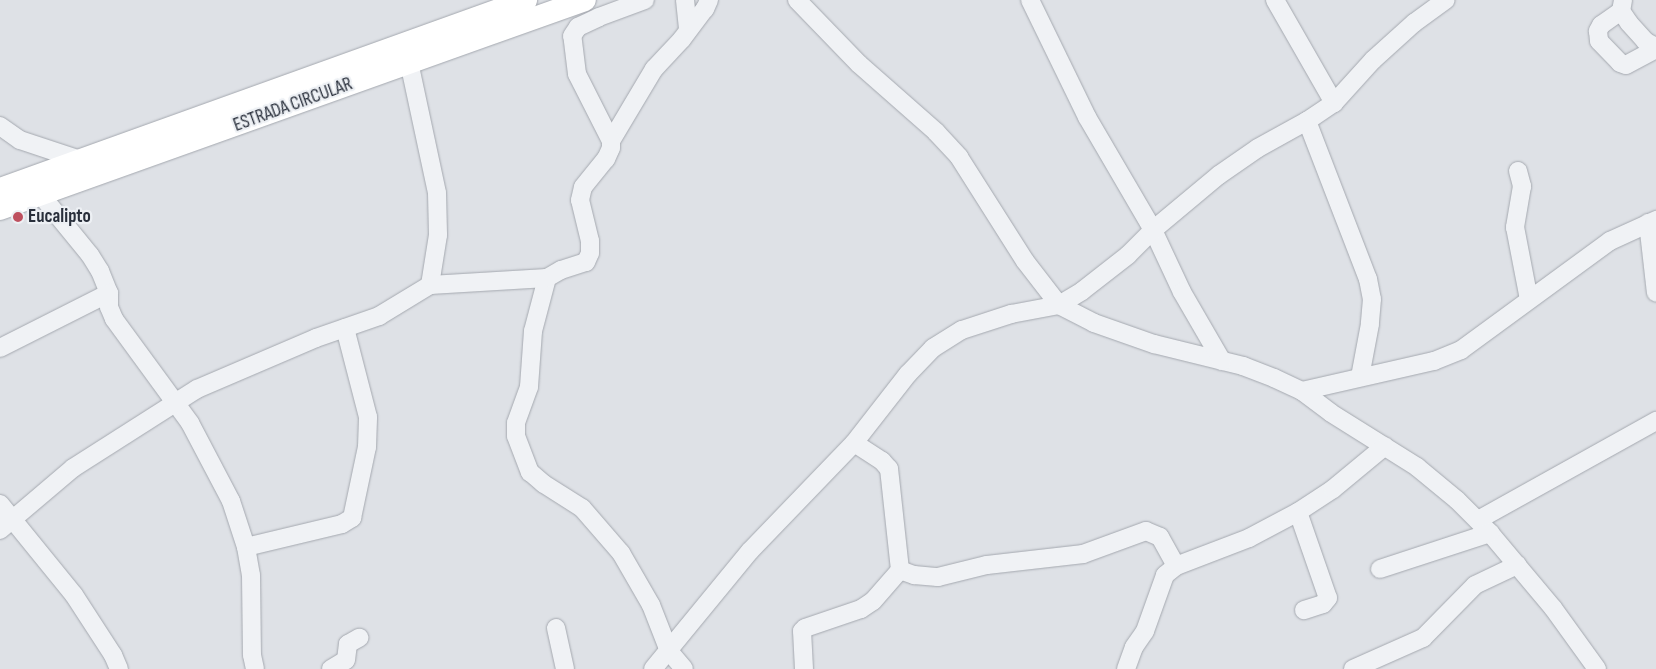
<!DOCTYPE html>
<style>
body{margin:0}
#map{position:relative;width:1656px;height:669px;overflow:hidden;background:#dee1e6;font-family:"Sofia Sans Condensed",sans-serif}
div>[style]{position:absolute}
.roads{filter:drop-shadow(0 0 1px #a4a8af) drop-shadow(0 0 1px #a4a8af)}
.minor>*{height:18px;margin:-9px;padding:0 9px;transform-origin:9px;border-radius:9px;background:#f0f2f5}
.major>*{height:22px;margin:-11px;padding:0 11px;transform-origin:11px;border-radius:11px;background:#fff}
.dots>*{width:14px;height:14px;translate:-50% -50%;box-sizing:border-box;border:2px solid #edf0f4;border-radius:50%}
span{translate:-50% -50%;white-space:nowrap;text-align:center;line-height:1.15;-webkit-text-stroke:4.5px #edf0f4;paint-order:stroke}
.street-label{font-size:19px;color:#292f3b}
.poi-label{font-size:19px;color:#292f3b;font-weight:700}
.left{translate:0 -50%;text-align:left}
</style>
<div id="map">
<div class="roads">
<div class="minor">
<div style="left:685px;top:0;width:30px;rotate:84deg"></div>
<div style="left:797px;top:0;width:89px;rotate:45.9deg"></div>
<div style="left:859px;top:64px;width:103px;rotate:41.4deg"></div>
<div style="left:936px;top:132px;width:34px;rotate:47deg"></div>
<div style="left:959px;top:157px;width:123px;rotate:57.6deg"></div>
<div style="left:1025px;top:261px;width:56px;rotate:52.3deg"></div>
<div style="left:1059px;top:305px;width:39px;rotate:27deg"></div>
<div style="left:1094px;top:323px;width:64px;rotate:19.3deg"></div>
<div style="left:1154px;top:344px;width:92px;rotate:13.9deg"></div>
<div style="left:1243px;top:366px;width:33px;rotate:21deg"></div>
<div style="left:1274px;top:378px;width:31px;rotate:25deg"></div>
<div style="left:1302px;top:391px;width:36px;rotate:37deg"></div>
<div style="left:1331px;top:413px;width:102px;rotate:32.1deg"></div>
<div style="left:1417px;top:467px;width:52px;rotate:39.5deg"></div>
<div style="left:1457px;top:500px;width:47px;rotate:45deg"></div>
<div style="left:1490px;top:533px;width:98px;rotate:50deg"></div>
<div style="left:1553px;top:608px;width:75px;rotate:54.2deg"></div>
<div style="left:1030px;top:0;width:130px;rotate:64deg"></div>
<div style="left:1087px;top:117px;width:131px;rotate:59.7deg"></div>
<div style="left:1153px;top:230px;width:68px;rotate:64.9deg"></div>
<div style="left:1182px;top:292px;width:80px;rotate:59.9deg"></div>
<div style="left:1275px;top:0;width:119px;rotate:60.2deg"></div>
<div style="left:1623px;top:0;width:11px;rotate:100deg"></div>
<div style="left:1621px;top:11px;width:14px;rotate:56deg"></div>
<div style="left:1629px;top:23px;width:24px;rotate:48deg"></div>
<div style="left:1645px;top:41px;width:13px;rotate:29deg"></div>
<div style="left:1621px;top:11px;width:24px;rotate:145deg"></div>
<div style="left:1601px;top:25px;width:7px;rotate:117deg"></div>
<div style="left:1598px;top:31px;width:10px;rotate:84deg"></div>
<div style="left:1599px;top:41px;width:30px;rotate:46deg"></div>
<div style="left:1620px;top:63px;width:6px;rotate:18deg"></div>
<div style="left:1626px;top:65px;width:34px;rotate:-28deg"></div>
<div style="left:409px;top:62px;width:134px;rotate:77.9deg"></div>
<div style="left:437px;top:193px;width:42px;rotate:88.6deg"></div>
<div style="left:438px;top:235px;width:51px;rotate:99.1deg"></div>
<div style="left:1307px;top:121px;width:169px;rotate:68.9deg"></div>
<div style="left:1368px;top:279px;width:20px;rotate:79deg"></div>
<div style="left:1372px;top:299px;width:25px;rotate:95deg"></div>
<div style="left:1370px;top:324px;width:54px;rotate:100.7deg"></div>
<div style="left:0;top:126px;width:24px;rotate:35deg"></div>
<div style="left:20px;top:140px;width:63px;rotate:18.4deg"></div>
<div style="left:611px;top:141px;width:84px;rotate:-59.2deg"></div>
<div style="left:654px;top:69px;width:41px;rotate:-47deg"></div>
<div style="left:682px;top:39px;width:38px;rotate:-53deg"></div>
<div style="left:705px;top:9px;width:10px;rotate:-66deg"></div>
<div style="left:1518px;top:171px;width:16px;rotate:75deg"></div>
<div style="left:1522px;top:186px;width:42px;rotate:99.7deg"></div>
<div style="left:1515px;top:227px;width:74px;rotate:79.1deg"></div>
<div style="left:41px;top:195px;width:77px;rotate:50.8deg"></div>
<div style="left:90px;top:255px;width:19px;rotate:58deg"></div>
<div style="left:100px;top:271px;width:24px;rotate:68deg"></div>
<div style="left:109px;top:293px;width:14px;rotate:90deg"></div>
<div style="left:109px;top:307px;width:13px;rotate:67deg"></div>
<div style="left:114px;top:319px;width:129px;rotate:53.8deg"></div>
<div style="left:190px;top:423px;width:88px;rotate:62.3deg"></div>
<div style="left:231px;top:501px;width:48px;rotate:71.9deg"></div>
<div style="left:246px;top:547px;width:28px;rotate:80deg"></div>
<div style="left:251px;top:575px;width:80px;rotate:89.3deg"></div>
<div style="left:252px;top:655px;width:14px;rotate:78deg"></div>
<div style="left:1648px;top:223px;width:70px;rotate:83.5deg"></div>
<div style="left:547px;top:278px;width:55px;rotate:104.8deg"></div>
<div style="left:533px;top:331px;width:56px;rotate:94.1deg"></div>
<div style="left:529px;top:387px;width:38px;rotate:110deg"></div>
<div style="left:516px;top:423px;width:13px;rotate:90deg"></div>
<div style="left:516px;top:436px;width:39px;rotate:69deg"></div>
<div style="left:530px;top:472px;width:18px;rotate:41deg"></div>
<div style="left:544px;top:484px;width:45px;rotate:32.3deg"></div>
<div style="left:582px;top:508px;width:60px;rotate:49.1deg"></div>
<div style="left:621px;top:553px;width:60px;rotate:60deg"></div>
<div style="left:651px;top:605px;width:49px;rotate:68.6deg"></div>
<div style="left:669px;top:651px;width:23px;rotate:50deg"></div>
<div style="left:0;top:348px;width:122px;rotate:-26.8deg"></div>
<div style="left:1302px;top:391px;width:135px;rotate:-12.8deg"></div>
<div style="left:1434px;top:361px;width:29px;rotate:-22deg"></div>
<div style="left:1461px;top:350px;width:185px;rotate:-36.2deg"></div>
<div style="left:1610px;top:241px;width:51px;rotate:-24.5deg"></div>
<div style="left:0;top:504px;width:117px;rotate:50.9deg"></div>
<div style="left:74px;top:595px;width:72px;rotate:57deg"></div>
<div style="left:113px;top:655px;width:15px;rotate:67deg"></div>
<div style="left:1298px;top:512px;width:91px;rotate:70.8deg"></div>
<div style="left:1328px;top:598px;width:8px;rotate:130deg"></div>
<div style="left:1323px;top:604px;width:20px;rotate:162deg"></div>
<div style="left:1478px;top:520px;width:204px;rotate:-29.1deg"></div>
<div style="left:0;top:530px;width:96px;rotate:-40.3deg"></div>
<div style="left:73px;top:468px;width:147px;rotate:-32.5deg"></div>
<div style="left:197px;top:389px;width:129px;rotate:-23.2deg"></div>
<div style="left:316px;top:338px;width:67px;rotate:-19.2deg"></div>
<div style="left:379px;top:316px;width:60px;rotate:-31.3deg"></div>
<div style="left:430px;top:285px;width:117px;rotate:-3.4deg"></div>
<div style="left:547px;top:278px;width:16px;rotate:-30deg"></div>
<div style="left:561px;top:270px;width:26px;rotate:-18deg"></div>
<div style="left:586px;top:262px;width:10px;rotate:-66deg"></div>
<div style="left:590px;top:253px;width:12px;rotate:-90deg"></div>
<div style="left:590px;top:241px;width:42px;rotate:-103.7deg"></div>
<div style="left:580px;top:200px;width:13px;rotate:-77deg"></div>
<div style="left:583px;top:187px;width:36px;rotate:-51deg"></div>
<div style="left:606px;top:159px;width:12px;rotate:-66deg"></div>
<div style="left:611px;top:148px;width:7px;rotate:-90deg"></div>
<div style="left:611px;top:141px;width:75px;rotate:-116.9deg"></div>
<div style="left:577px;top:74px;width:38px;rotate:-97deg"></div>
<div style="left:572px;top:36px;width:11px;rotate:-56deg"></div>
<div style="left:578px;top:27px;width:23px;rotate:-25deg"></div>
<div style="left:599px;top:17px;width:49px;rotate:-20.3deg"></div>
<div style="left:246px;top:547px;width:99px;rotate:-13.5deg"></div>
<div style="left:342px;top:524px;width:12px;rotate:-31deg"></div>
<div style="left:352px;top:518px;width:73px;rotate:-78.1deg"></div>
<div style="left:367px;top:447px;width:30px;rotate:-88deg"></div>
<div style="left:368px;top:417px;width:92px;rotate:-104.5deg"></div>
<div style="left:1380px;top:569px;width:116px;rotate:-18.1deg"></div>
<div style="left:900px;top:570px;width:15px;rotate:20deg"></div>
<div style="left:914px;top:575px;width:24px;rotate:5deg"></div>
<div style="left:938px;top:577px;width:50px;rotate:-13.8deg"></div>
<div style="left:987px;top:565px;width:97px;rotate:-6.5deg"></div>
<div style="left:1083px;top:554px;width:67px;rotate:-20.1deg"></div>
<div style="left:1146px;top:531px;width:15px;rotate:23deg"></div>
<div style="left:1160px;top:537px;width:33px;rotate:61deg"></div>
<div style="left:556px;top:628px;width:42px;rotate:77.6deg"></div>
<div style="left:331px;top:669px;width:17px;rotate:-31deg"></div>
<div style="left:346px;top:660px;width:16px;rotate:-83deg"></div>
<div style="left:348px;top:644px;width:13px;rotate:-29deg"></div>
<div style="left:653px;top:669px;width:153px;rotate:-50.6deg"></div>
<div style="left:750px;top:551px;width:150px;rotate:-46.1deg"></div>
<div style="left:854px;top:443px;width:88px;rotate:-52deg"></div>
<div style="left:908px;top:374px;width:36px;rotate:-46deg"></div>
<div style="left:933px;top:348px;width:34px;rotate:-32deg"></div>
<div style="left:962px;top:330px;width:52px;rotate:-18.1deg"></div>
<div style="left:1011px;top:314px;width:49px;rotate:-10.6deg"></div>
<div style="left:1059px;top:305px;width:27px;rotate:-31deg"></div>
<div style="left:1082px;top:291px;width:58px;rotate:-38deg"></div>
<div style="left:1128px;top:255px;width:35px;rotate:-45deg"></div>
<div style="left:1153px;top:230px;width:86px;rotate:-39.8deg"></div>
<div style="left:1219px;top:175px;width:47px;rotate:-34.7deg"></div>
<div style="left:1258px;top:148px;width:56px;rotate:-28.9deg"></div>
<div style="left:1307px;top:121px;width:32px;rotate:-34deg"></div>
<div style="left:1334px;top:103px;width:58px;rotate:-47.8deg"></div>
<div style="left:1373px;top:60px;width:55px;rotate:-42.1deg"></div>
<div style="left:1414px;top:23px;width:39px;rotate:-36deg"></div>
<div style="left:804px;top:669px;width:38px;rotate:-93deg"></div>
<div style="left:802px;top:631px;width:4px;rotate:-45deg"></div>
<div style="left:805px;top:628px;width:59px;rotate:-18.7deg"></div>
<div style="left:861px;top:609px;width:14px;rotate:-34deg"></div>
<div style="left:873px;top:601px;width:41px;rotate:-48.9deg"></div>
<div style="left:900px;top:570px;width:102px;rotate:-96.2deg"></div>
<div style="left:889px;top:469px;width:11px;rotate:-131deg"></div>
<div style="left:882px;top:461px;width:33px;rotate:-147deg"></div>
<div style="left:1126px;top:669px;width:23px;rotate:-70deg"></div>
<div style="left:1134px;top:647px;width:19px;rotate:-55deg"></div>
<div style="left:1145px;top:631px;width:59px;rotate:-70.3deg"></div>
<div style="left:1165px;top:575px;width:14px;rotate:-39deg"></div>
<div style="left:1176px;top:566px;width:78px;rotate:-21deg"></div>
<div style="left:1249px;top:538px;width:55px;rotate:-28deg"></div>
<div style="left:1298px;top:512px;width:42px;rotate:-33.3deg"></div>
<div style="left:1333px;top:489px;width:67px;rotate:-39.6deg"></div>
<div style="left:1353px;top:669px;width:77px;rotate:-23.9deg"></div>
<div style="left:1423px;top:638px;width:74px;rotate:-45.5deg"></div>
<div style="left:1475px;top:585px;width:47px;rotate:-25.5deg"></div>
</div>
<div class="major">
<div style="left:0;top:189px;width:559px;rotate:-19.76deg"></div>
<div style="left:0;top:209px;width:621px;rotate:-19.66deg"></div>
</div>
</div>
<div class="dots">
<div style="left:18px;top:217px;background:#be505f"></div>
</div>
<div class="street-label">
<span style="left:293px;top:105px;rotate:-20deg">ESTRADA CIRCULAR</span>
</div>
<div class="poi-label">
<span class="left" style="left:28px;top:217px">Eucalipto</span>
</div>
</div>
